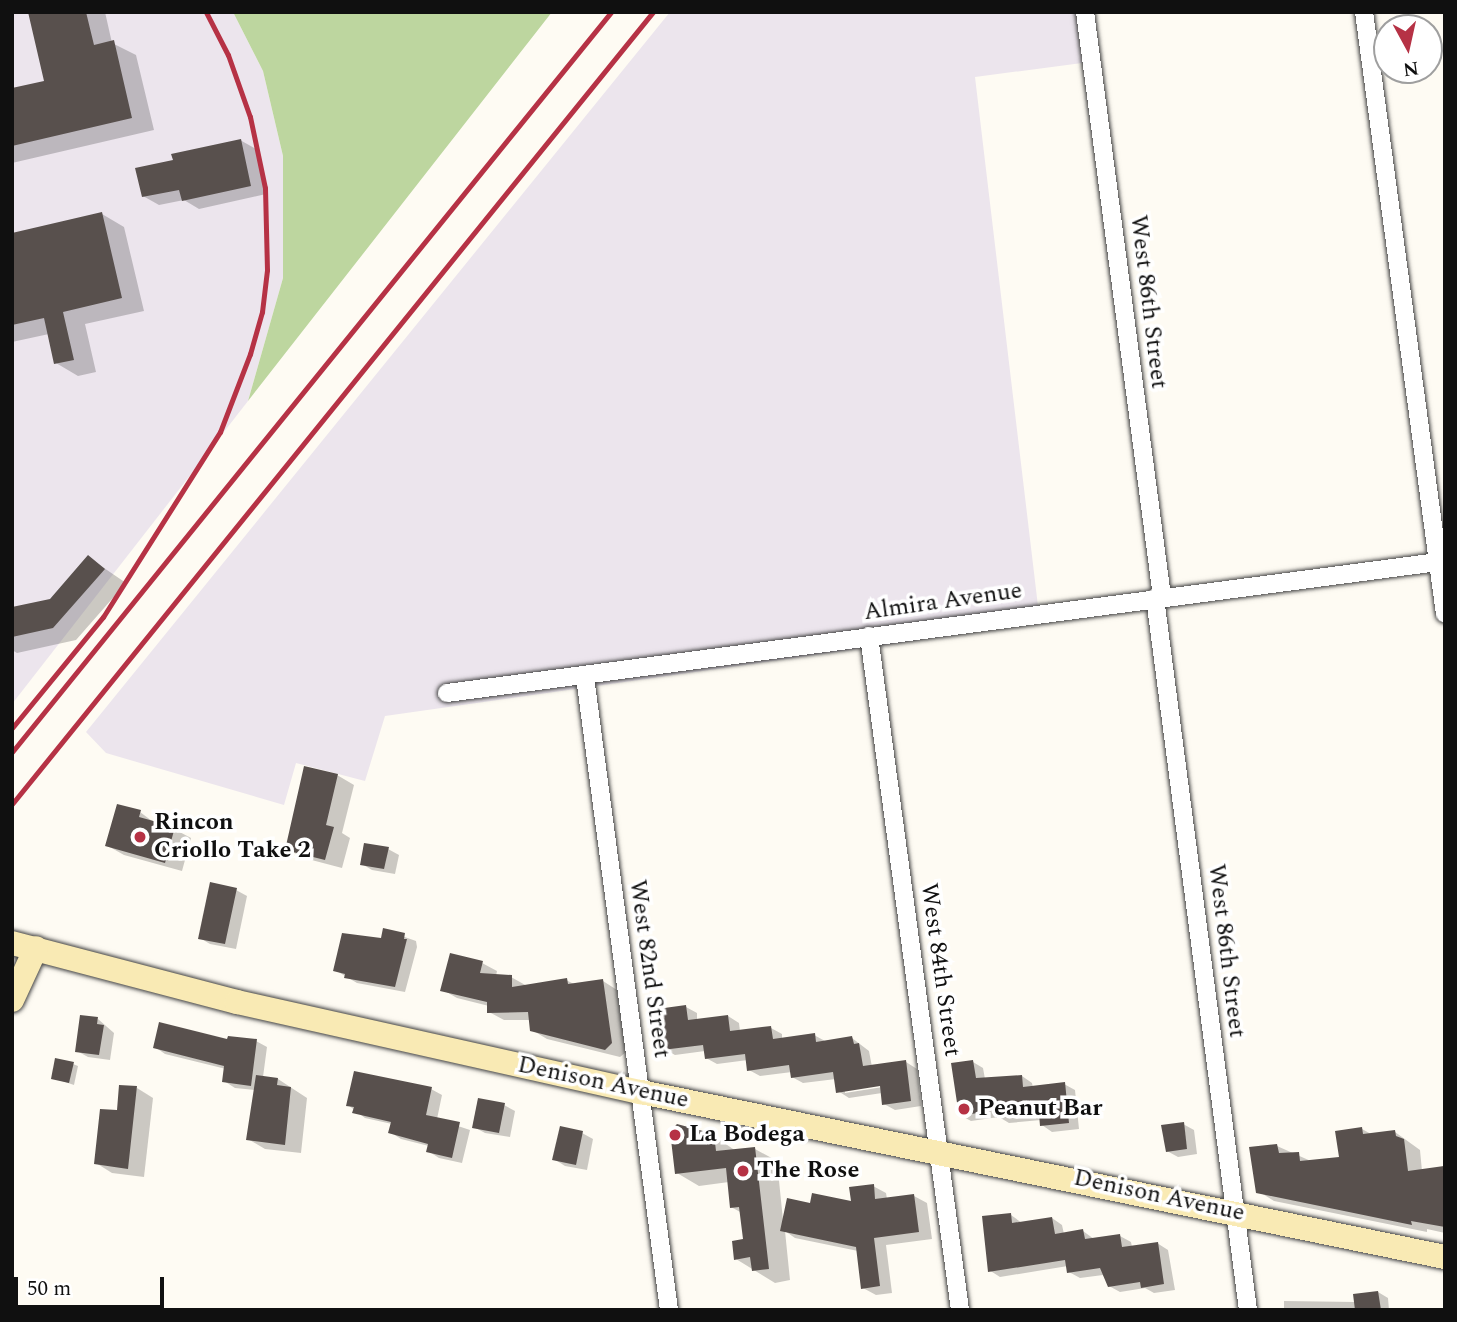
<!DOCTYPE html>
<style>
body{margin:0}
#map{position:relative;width:1457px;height:1322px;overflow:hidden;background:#fefbf3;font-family:Spectral,serif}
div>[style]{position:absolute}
.industrial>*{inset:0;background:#ece5ed}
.forest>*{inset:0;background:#bdd69f}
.shadow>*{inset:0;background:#0003}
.building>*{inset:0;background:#58504d}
.roads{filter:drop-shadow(0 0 2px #434343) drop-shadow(0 0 2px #434343)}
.street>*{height:18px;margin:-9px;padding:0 9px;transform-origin:9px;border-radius:9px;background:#fff}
.secondary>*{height:24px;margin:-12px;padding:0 12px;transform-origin:12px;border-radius:12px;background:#f9eab4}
.rail>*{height:5px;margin:-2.5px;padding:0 2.5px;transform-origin:2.5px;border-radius:2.5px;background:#b63245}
.dots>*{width:19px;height:19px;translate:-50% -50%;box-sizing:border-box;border:4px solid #fff;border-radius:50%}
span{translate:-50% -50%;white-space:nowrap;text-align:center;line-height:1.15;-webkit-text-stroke:7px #fff;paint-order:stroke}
.street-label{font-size:24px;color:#101010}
.poi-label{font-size:24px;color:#101010;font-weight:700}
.left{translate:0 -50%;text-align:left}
.frame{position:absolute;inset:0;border:14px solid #101010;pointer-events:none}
.north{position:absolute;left:1373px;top:14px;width:70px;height:70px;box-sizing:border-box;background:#fff;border:2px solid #9f9f9f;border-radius:50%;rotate:172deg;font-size:19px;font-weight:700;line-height:28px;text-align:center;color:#101010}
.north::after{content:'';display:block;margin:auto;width:24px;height:32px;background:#b63245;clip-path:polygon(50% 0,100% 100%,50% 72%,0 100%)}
.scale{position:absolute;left:14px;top:1277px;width:150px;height:32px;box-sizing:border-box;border:4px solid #101010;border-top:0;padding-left:9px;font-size:21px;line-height:24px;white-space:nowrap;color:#101010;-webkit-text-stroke:5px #fff;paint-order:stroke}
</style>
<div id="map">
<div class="industrial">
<div style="clip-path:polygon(12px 12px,233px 12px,263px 71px,283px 156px,283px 278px,248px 401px,12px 704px)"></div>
<div style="clip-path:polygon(670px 12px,1076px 12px,1082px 63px,975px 77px,1040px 623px,385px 716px,365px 781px,296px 763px,284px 805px,106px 753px,86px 732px)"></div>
</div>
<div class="forest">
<div style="clip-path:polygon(233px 12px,552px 12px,248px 401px,283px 278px,283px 156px,263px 71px)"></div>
</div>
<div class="shadow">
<div style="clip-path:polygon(29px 12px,105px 12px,112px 43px,136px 55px,154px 130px,12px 163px,12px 90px,46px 82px)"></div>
<div style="clip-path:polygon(240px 140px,256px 149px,266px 194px,199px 209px,184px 200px,159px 205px,143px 196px,175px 161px)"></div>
<div style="clip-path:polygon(102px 214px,124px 227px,144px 311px,85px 324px,96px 372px,78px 376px,56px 363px,49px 334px,12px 342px,12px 235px)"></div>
<div style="clip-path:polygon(88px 557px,126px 583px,76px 640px,17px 653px,12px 650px,12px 609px,51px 601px)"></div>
<div style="clip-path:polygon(337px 775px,354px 785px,342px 833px,350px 838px,342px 868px,304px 858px,287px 849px)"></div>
<div style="clip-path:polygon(140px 812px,156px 824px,174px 829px,191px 838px,182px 871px,124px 855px,108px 846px)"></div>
<div style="clip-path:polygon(388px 849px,399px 855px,395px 874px,372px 870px,362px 864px)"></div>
<div style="clip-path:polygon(236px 890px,247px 896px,236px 949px,210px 944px,200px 938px)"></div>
<div style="clip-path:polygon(385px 930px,416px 941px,417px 947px,405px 992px,357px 983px,335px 970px,383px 940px)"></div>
<div style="clip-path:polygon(482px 963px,497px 971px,496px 976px,511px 977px,527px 986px,566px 980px,576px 985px,603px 981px,617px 990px,626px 1052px,620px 1057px,547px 1039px,532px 1030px,531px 1020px,504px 1020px,489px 1012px,489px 1006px,457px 998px,443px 990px)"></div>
<div style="clip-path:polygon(evenodd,686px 1007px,697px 1013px,697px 1020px,728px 1016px,739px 1023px,740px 1032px,771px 1028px,782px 1034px,782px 1039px,814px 1035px,825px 1041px,852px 1038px,869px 1051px,872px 1067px,906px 1062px,917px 1069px,921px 1106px,895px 1110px,884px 1104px,882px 1093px,849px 1098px,838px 1091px,836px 1079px,803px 1083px,792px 1077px,792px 1072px,760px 1076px,749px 1070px,748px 1060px,717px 1064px,706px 1058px,705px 1051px,675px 1055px,664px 1049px,686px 1007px,888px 1083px,889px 1086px,845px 1093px,845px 1089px,888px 1083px)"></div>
<div style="clip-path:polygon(98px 1019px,114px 1033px,110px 1060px,88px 1057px,77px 1051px)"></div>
<div style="clip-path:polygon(229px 1041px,256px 1041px,267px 1047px,263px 1077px,278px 1079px,307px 1098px,301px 1153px,265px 1149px,248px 1139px,255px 1090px,235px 1088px,224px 1081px,226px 1069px,165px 1054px,155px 1047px)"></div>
<div style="clip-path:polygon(973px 1062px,983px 1068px,985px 1079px,1022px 1076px,1032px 1083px,1033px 1088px,1064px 1084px,1075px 1090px,1079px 1129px,1052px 1132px,1042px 1125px,1041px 1120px,1009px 1123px,999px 1117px,971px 1121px,960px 1115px)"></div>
<div style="clip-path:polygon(73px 1064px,78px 1066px,74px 1085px,53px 1078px)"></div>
<div style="clip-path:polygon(137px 1088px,153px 1098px,144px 1177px,112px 1173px,96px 1163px,118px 1111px)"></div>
<div style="clip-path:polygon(431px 1089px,442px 1095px,437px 1119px,470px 1130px,462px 1163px,439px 1158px,428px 1151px,429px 1146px,401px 1139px,390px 1132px,392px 1124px,365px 1118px,348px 1105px)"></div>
<div style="clip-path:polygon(504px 1105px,515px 1111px,510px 1137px,485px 1133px,474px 1127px)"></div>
<div style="clip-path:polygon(1183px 1124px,1194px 1130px,1197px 1154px,1178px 1157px,1167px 1151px)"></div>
<div style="clip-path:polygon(1362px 1129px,1371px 1134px,1395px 1132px,1420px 1150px,1422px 1171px,1445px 1169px,1445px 1233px,1427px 1229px,1427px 1232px,1274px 1201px,1258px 1191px,1277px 1146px,1313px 1162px,1341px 1159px)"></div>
<div style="clip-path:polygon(582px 1133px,593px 1139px,587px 1170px,565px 1166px,554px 1159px)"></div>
<div style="clip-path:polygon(714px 1136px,736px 1151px,755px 1149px,777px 1161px,783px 1220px,811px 1205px,853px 1203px,873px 1186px,886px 1193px,887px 1199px,914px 1196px,927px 1203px,932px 1239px,886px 1245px,892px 1293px,876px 1295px,863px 1288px,858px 1251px,795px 1238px,785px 1231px,790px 1280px,775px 1283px,736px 1259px,744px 1241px,742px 1213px,731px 1207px,729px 1182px,699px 1186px,677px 1173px)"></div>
<div style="clip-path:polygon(1011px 1215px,1022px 1223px,1052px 1218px,1062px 1225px,1064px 1234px,1083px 1231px,1094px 1239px,1120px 1236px,1131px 1242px,1132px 1247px,1157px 1243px,1168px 1250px,1175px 1290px,1154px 1293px,1145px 1288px,1120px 1292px,1109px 1286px,1103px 1275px,1080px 1278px,1069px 1272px,1068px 1266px,1000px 1277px,989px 1270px)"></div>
<div style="clip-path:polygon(1378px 1292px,1388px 1298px,1389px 1310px,1284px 1310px,1284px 1301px,1356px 1302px)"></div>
</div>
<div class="building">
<div style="clip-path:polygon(28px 12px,86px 12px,94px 45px,114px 40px,132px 118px,12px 146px,12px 88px,44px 81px)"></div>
<div style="clip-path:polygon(241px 139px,251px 186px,182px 201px,179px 190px,142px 197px,135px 168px,173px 160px,171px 154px)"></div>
<div style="clip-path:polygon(102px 212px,122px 298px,63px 312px,74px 360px,54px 364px,44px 318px,12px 325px,12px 233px)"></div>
<div style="clip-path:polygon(88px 555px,105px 569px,53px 628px,12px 637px,12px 607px,50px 599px)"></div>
<div style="clip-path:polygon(304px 766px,338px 774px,326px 825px,334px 827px,325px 860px,285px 850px)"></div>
<div style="clip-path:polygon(117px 804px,141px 810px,139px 817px,175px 827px,165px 863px,105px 846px)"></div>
<div style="clip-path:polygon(364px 843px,389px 847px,384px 869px,360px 865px)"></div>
<div style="clip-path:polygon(210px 882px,237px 888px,225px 944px,198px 939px)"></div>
<div style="clip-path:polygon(383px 928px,405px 933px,404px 939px,407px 939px,395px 987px,344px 978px,345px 974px,333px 971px,342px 933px,381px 938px)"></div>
<div style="clip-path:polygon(450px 953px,483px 961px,480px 973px,512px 975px,512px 987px,567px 978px,568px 984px,603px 979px,612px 1043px,605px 1050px,530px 1031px,528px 1012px,487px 1013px,487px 1002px,440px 991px)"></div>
<div style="clip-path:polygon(686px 1005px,688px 1020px,728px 1015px,730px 1031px,771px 1026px,773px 1039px,815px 1033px,816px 1042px,852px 1036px,854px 1044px,859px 1043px,863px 1066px,906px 1060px,911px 1101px,882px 1105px,880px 1086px,836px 1093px,833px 1072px,791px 1078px,789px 1065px,747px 1071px,745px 1054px,705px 1059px,703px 1045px,662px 1050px,657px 1009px)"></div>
<div style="clip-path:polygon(80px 1015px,98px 1017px,97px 1024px,104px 1025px,99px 1055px,75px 1052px)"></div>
<div style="clip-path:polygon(159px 1022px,227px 1039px,228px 1036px,257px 1039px,251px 1086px,222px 1082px,224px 1066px,153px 1048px)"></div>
<div style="clip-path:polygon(55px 1058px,74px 1062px,69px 1083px,51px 1079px)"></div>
<div style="clip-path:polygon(973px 1060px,976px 1078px,1022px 1075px,1023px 1087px,1065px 1082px,1069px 1123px,1040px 1126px,1039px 1114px,996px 1118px,996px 1110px,959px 1116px,951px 1063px)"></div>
<div style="clip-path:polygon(354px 1071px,432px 1087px,426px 1115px,460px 1122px,452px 1158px,426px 1152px,428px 1144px,388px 1133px,391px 1122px,352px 1113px,354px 1107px,346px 1106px)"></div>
<div style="clip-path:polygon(256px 1075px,278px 1078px,277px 1085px,291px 1087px,285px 1145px,246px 1140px)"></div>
<div style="clip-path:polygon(119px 1085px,137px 1086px,128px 1169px,94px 1164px,100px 1109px,117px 1110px)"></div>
<div style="clip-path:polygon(478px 1098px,505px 1103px,499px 1133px,472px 1128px)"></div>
<div style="clip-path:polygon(1184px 1122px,1187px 1149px,1166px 1152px,1161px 1125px)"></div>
<div style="clip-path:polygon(677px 1124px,714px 1134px,716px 1151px,755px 1147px,769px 1269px,752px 1271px,750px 1257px,734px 1260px,732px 1241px,743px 1239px,739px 1207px,730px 1208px,726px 1168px,675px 1174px,670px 1131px)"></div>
<div style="clip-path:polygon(560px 1126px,583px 1131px,576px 1165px,552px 1160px)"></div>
<div style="clip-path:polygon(1362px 1127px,1363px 1134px,1395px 1130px,1396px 1136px,1404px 1139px,1408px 1171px,1444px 1166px,1445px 1227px,1411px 1221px,1412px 1225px,1256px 1193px,1249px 1147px,1277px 1144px,1279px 1153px,1299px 1152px,1300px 1161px,1339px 1157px,1335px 1131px)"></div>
<div style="clip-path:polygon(874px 1184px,875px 1199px,914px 1194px,919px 1232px,874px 1238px,880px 1286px,861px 1289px,856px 1247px,780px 1231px,787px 1198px,810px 1203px,812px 1193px,851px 1201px,849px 1187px)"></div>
<div style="clip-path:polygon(1011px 1213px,1012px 1223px,1052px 1217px,1055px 1234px,1083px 1229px,1085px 1239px,1120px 1234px,1122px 1247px,1158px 1242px,1164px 1284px,1141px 1288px,1140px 1282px,1108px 1287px,1100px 1268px,1067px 1273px,1065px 1260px,988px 1272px,982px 1216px)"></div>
<div style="clip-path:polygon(1378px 1291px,1381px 1310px,1355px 1310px,1353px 1294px)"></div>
</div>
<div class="roads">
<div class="street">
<div style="left:1085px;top:12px;width:590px;rotate:82.5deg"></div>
<div style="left:1364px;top:12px;width:607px;rotate:82.34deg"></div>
<div style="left:1155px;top:598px;width:718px;rotate:82.56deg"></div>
<div style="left:869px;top:636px;width:680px;rotate:82.31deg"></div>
<div style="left:585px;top:677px;width:639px;rotate:82.44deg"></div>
<div style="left:447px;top:693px;width:1007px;rotate:-7.53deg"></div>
</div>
<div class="secondary">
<div style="left:12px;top:943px;width:233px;rotate:14.7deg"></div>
<div style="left:237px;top:1002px;width:414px;rotate:12.6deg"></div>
<div style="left:641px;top:1092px;width:821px;rotate:11.6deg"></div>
<div style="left:12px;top:1000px;width:57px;rotate:-65.2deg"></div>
</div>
</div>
<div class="rail">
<div style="left:12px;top:728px;width:144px;rotate:-50.7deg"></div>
<div style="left:103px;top:617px;width:219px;rotate:-57.7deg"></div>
<div style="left:220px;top:432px;width:84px;rotate:-69deg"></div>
<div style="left:250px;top:354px;width:44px;rotate:-74.1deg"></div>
<div style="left:262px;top:312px;width:42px;rotate:-83.2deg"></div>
<div style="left:267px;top:270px;width:82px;rotate:-91.4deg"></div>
<div style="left:265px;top:188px;width:73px;rotate:-101.9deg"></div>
<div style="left:250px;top:117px;width:66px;rotate:-109.5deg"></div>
<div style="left:228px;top:55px;width:48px;rotate:-117.1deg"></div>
<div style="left:12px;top:752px;width:952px;rotate:-51.01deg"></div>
<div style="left:12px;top:804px;width:1019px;rotate:-51.02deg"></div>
</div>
<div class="dots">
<div style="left:140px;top:837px;background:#b63245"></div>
<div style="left:964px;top:1109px;background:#b63245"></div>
<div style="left:675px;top:1135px;background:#b63245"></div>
<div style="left:743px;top:1171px;background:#b63245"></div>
</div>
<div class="street-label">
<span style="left:1148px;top:302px;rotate:83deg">West 86th Street</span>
<span style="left:943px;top:602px;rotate:-8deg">Almira Avenue</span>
<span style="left:1226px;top:951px;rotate:83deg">West 86th Street</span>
<span style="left:649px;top:969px;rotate:82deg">West 82nd Street</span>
<span style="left:940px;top:970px;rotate:82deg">West 84th Street</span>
<span style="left:603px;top:1083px;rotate:12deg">Denison Avenue</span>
<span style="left:1159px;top:1196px;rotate:12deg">Denison Avenue</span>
</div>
<div class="poi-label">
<span class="left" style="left:154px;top:837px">Rincon<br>Criollo Take 2</span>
<span class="left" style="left:978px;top:1109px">Peanut Bar</span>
<span class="left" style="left:689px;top:1135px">La Bodega</span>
<span class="left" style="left:757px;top:1171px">The Rose</span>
</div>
<div class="frame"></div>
<div class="north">N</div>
<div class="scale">50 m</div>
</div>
